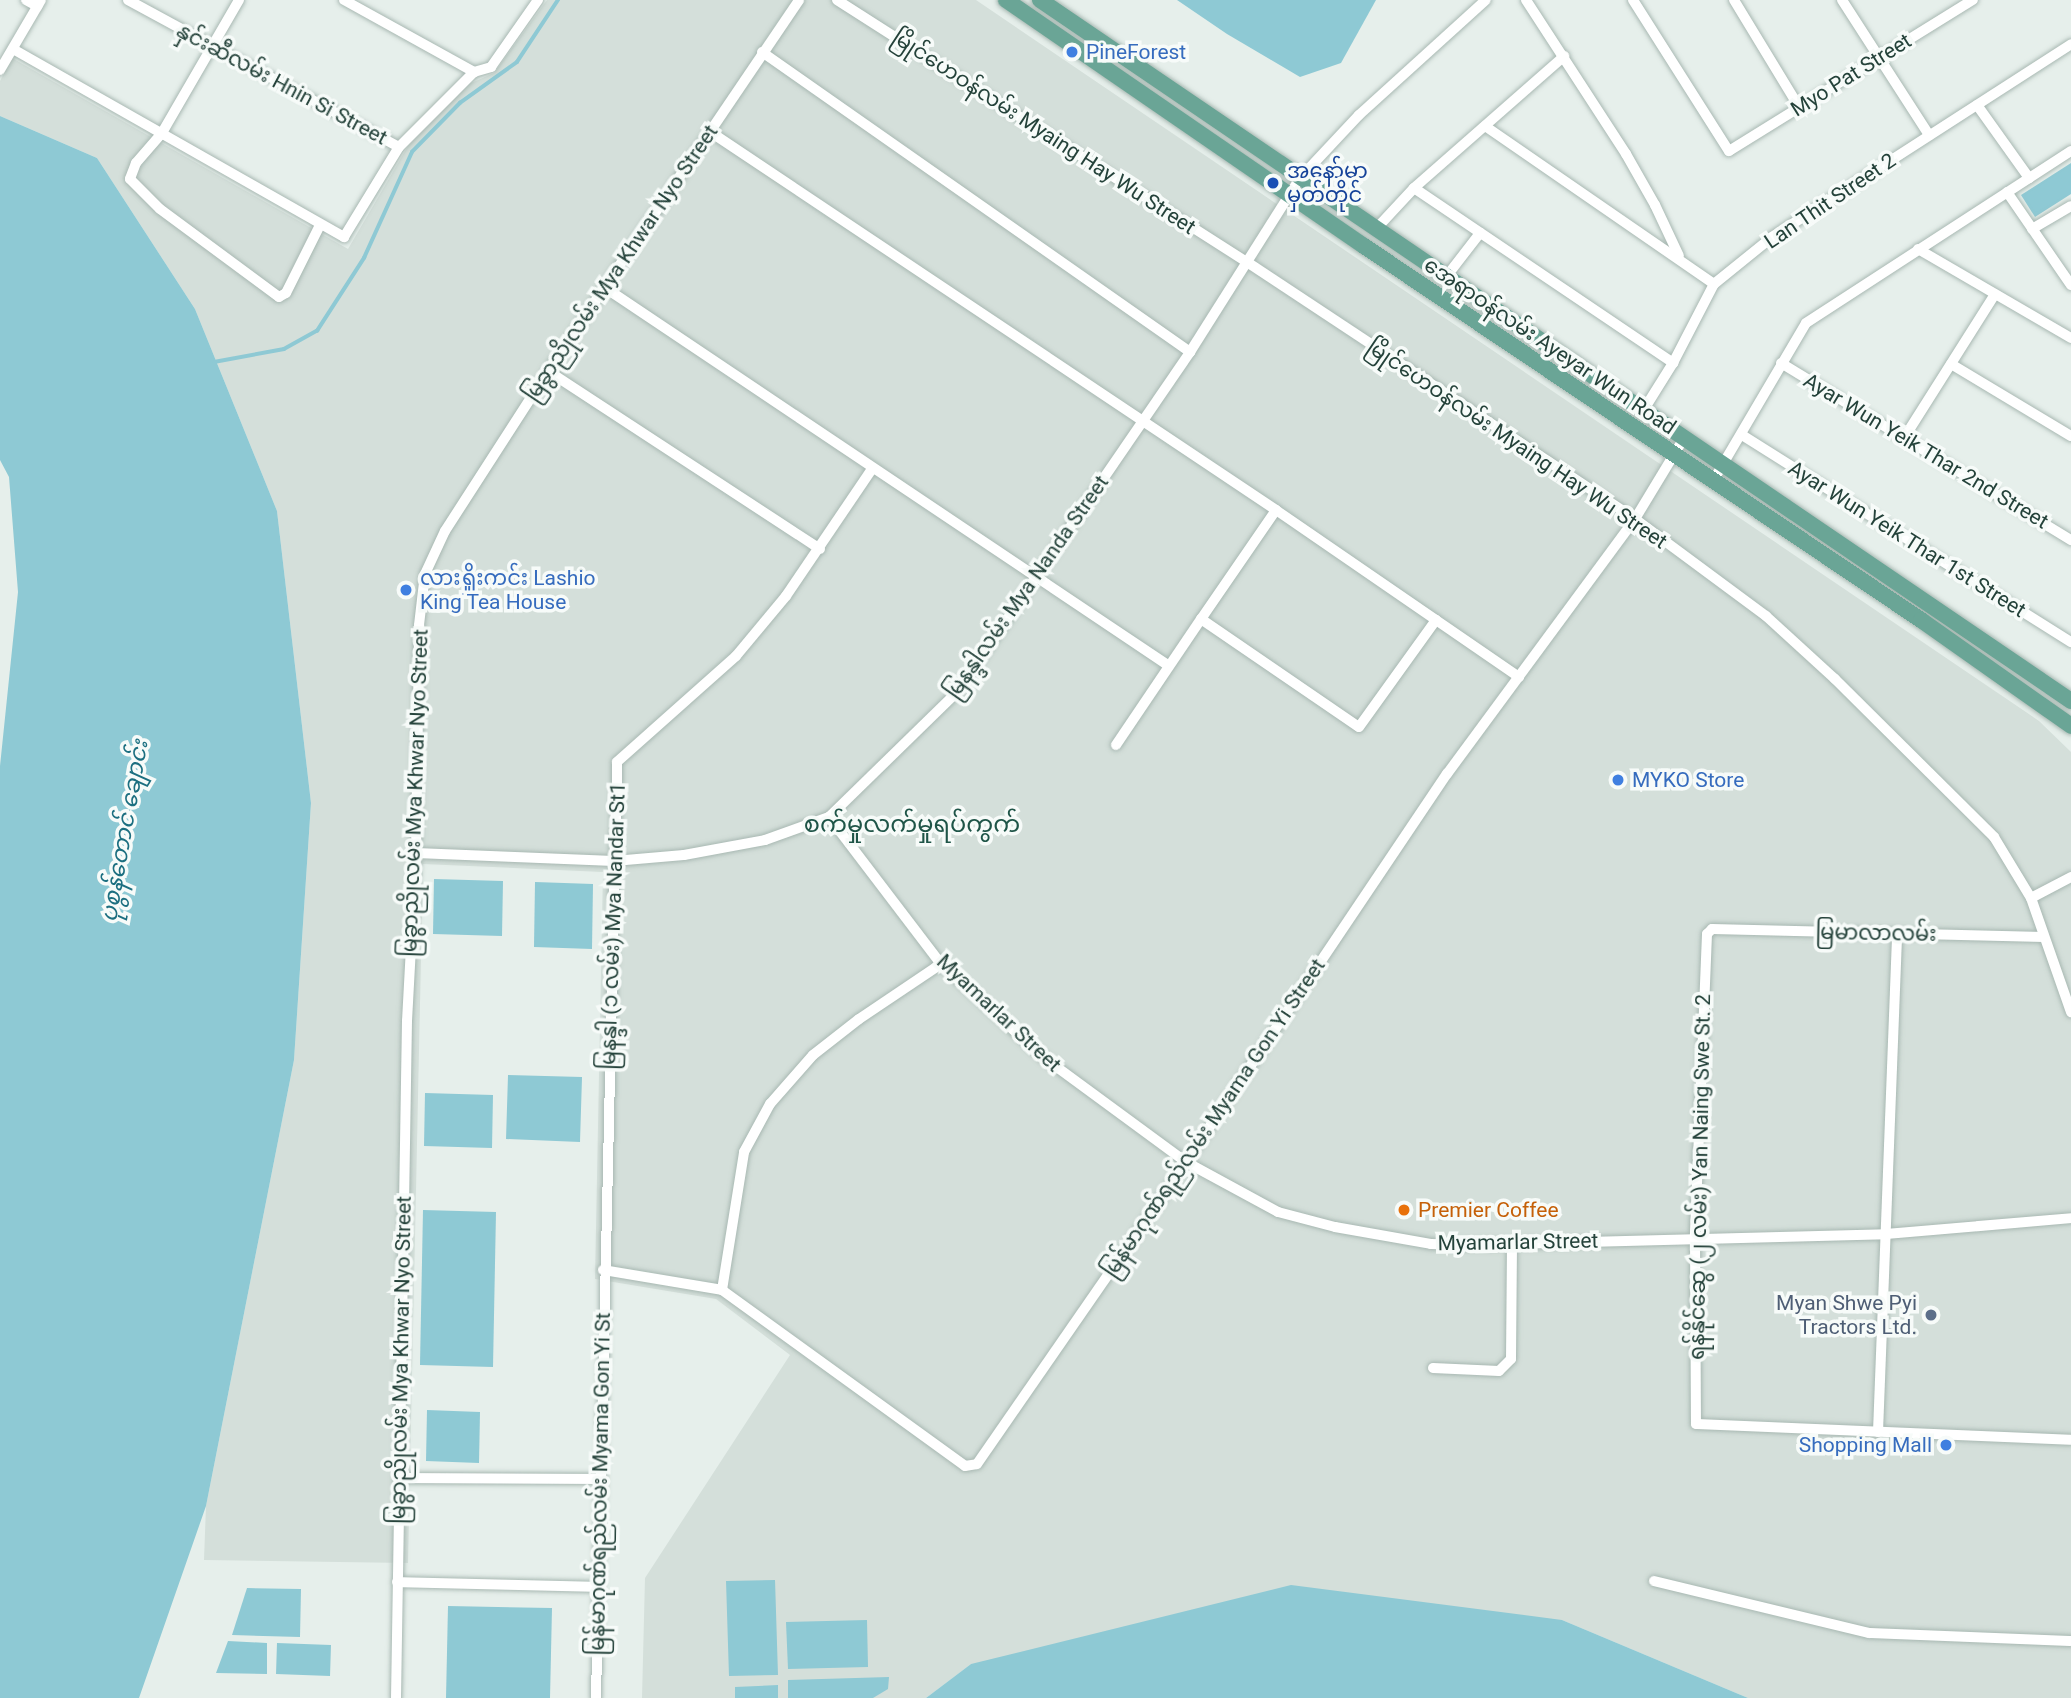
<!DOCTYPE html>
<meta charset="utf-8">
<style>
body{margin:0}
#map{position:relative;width:2071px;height:1698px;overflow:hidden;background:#e6efeb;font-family:Roboto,"Noto Sans Myanmar",sans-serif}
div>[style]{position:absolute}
.built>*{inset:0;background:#d4dfda}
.water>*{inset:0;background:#8ec9d4}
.stream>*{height:3.5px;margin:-1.75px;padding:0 1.75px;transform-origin:1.75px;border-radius:1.75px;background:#8ec9d4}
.roads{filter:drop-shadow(0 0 2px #a8b8b2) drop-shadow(0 0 2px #a8b8b2)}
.minor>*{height:10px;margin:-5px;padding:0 5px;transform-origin:5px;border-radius:5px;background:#fff}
.primary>*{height:16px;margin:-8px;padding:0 8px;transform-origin:8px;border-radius:8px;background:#6aa596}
.dots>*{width:19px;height:19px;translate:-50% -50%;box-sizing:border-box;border:4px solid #f7fbf9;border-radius:50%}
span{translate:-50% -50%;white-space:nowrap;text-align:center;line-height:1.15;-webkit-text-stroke:7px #f7fbf9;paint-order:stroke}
.shop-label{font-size:21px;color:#366cbe}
.left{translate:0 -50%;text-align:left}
.right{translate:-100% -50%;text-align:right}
.street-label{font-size:21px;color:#24423a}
.transit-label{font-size:21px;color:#164399}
.food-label{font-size:21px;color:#c56008}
.service-label{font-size:21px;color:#4e5e75}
.water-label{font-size:23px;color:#1c6f80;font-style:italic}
.quarter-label{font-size:24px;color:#1f5548}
</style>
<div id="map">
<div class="built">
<div style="clip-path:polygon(547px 0,976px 0,2039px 721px,2071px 752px,2071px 1698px,1748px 1698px,1562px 1620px,971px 1664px,926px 1698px,642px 1698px,645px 1578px,790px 1355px,716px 1299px,595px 1279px,603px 872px,423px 864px,408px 1563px,204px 1560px,206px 1506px,294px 1060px,311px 803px,277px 511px,195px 309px,97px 158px,0 116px,0 81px,12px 58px,348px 249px,408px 146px,469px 84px,494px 73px)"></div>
</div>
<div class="water">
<div style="clip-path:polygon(1177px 0,1376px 0,1341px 63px,1300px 77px,1227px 34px)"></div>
<div style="clip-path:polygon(0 116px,97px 158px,195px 309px,277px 511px,311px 803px,294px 1060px,206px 1506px,139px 1698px,0 1698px,0 766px,18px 592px,9px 477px,0 460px)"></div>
<div style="clip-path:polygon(2071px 163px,2071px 194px,2035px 217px,2021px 195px)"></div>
<div style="clip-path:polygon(434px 879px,503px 881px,502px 936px,433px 934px)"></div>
<div style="clip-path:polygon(535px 882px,593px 884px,592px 949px,534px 947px)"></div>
<div style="clip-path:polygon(508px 1075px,582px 1077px,580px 1142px,506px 1139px)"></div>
<div style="clip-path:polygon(425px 1093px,493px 1095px,492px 1148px,424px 1146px)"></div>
<div style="clip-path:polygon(423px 1210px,496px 1212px,493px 1367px,420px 1365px)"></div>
<div style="clip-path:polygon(427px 1410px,480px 1412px,479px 1463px,426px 1461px)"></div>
<div style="clip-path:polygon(775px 1580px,778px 1675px,729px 1676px,726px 1581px)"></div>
<div style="clip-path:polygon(1291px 1585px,1562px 1620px,1748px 1698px,926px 1698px,971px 1664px)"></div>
<div style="clip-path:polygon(247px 1588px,301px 1589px,300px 1637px,232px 1635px)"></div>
<div style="clip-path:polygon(448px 1606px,552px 1608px,550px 1698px,446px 1698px)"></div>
<div style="clip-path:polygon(867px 1620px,868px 1667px,788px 1669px,786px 1622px)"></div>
<div style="clip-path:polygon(228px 1641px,267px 1643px,267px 1674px,216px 1673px)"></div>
<div style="clip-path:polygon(277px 1643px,331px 1645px,330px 1676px,276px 1674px)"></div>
<div style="clip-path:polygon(889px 1677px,888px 1689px,873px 1698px,788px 1698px,788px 1680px)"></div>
<div style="clip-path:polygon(778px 1685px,778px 1698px,735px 1698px,735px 1687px)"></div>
</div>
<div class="stream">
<div style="left:214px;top:362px;width:71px;rotate:-10.5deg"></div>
<div style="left:284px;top:349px;width:38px;rotate:-29deg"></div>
<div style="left:317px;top:331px;width:87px;rotate:-57.2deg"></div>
<div style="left:364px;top:258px;width:116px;rotate:-65.6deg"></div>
<div style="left:412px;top:152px;width:69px;rotate:-45.6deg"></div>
<div style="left:460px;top:103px;width:70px;rotate:-35.7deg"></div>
<div style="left:517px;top:62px;width:74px;rotate:-56.5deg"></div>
</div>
<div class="roads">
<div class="minor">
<div style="left:26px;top:0;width:13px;rotate:29deg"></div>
<div style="left:128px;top:0;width:308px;rotate:28.5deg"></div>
<div style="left:239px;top:0;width:154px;rotate:120.1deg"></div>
<div style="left:162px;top:133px;width:40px;rotate:131deg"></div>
<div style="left:136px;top:163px;width:17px;rotate:111deg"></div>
<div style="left:130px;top:179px;width:42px;rotate:45deg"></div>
<div style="left:160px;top:209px;width:148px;rotate:36.5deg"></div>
<div style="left:279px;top:297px;width:8px;rotate:-30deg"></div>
<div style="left:286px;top:293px;width:76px;rotate:-63.4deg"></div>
<div style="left:344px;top:0;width:149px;rotate:29deg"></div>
<div style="left:837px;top:0;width:487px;rotate:32.6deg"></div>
<div style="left:1247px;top:262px;width:465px;rotate:33.5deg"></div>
<div style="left:1635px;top:519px;width:163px;rotate:36.5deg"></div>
<div style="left:1766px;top:616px;width:93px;rotate:42.4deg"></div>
<div style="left:1835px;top:679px;width:224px;rotate:44.8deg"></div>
<div style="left:1994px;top:837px;width:71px;rotate:58.8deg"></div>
<div style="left:2031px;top:898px;width:121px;rotate:70.7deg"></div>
<div style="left:1526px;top:0;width:184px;rotate:57deg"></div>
<div style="left:1626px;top:154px;width:59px;rotate:60.4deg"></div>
<div style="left:1655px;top:205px;width:56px;rotate:64.8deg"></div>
<div style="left:1633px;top:0;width:179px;rotate:57.6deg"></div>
<div style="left:1729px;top:151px;width:287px;rotate:-31.8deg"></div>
<div style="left:1734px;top:0;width:125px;rotate:58.7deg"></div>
<div style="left:1842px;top:0;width:161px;rotate:57.2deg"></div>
<div style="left:13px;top:49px;width:381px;rotate:29.6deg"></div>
<div style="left:344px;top:237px;width:105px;rotate:-58.6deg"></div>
<div style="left:399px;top:147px;width:106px;rotate:-45deg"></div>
<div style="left:474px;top:72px;width:18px;rotate:-16deg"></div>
<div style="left:491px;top:67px;width:82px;rotate:-55deg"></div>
<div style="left:762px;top:52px;width:523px;rotate:35.03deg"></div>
<div style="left:0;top:70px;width:81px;rotate:-59.6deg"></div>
<div style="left:1977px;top:105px;width:90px;rotate:54.5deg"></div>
<div style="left:1485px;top:126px;width:278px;rotate:34.6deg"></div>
<div style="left:709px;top:131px;width:682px;rotate:33.76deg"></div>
<div style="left:1276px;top:510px;width:295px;rotate:34.5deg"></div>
<div style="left:1414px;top:188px;width:313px;rotate:34deg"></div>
<div style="left:2007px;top:192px;width:113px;rotate:55.5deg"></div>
<div style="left:2032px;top:229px;width:45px;rotate:-30.5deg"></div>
<div style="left:1375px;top:230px;width:57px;rotate:-47.1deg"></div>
<div style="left:1414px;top:188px;width:200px;rotate:-41.3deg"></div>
<div style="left:1918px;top:249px;width:177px;rotate:30.2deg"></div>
<div style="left:1446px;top:277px;width:56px;rotate:-52.3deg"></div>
<div style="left:604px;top:287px;width:680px;rotate:33.85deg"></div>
<div style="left:1781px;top:363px;width:340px;rotate:31.4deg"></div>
<div style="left:1951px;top:364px;width:140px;rotate:31deg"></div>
<div style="left:548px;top:371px;width:325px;rotate:33.2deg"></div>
<div style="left:1643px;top:411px;width:57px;rotate:-58deg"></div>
<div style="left:1673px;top:363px;width:89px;rotate:-62.6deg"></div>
<div style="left:1714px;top:284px;width:75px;rotate:-39deg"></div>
<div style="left:1772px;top:237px;width:356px;rotate:-32.8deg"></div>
<div style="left:1742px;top:435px;width:389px;rotate:32.2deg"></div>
<div style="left:1904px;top:438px;width:170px;rotate:-57.7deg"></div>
<div style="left:1713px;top:481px;width:183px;rotate:-59.5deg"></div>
<div style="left:1806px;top:323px;width:316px;rotate:-33deg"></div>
<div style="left:1276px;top:510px;width:132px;rotate:124.5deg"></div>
<div style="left:1201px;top:619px;width:191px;rotate:34.4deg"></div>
<div style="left:1359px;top:727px;width:132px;rotate:-54.3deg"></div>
<div style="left:1116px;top:745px;width:152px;rotate:-56deg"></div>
<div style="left:829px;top:817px;width:185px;rotate:52.7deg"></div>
<div style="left:941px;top:964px;width:138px;rotate:42.4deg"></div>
<div style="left:1043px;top:1057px;width:177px;rotate:36.3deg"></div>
<div style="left:1186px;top:1162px;width:105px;rotate:28.5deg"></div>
<div style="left:1278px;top:1212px;width:59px;rotate:14.7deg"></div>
<div style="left:1335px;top:1227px;width:97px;rotate:10deg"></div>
<div style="left:1431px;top:1244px;width:40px;rotate:1.4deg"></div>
<div style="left:1471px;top:1245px;width:415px;rotate:-1.5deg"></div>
<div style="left:1886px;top:1234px;width:186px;rotate:-4.9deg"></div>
<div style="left:416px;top:853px;width:198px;rotate:2.3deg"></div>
<div style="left:614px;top:861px;width:70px;rotate:-4.9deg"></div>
<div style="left:684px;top:855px;width:82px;rotate:-10.5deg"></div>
<div style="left:765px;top:840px;width:68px;rotate:-19.8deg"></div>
<div style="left:829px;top:817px;width:180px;rotate:-44.3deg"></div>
<div style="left:958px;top:691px;width:411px;rotate:-55.6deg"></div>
<div style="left:1190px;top:352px;width:206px;rotate:-57.7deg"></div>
<div style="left:1300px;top:178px;width:86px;rotate:-46.9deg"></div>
<div style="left:1359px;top:115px;width:171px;rotate:-42.2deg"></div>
<div style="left:2031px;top:898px;width:45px;rotate:-27.7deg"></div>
<div style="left:2044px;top:937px;width:332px;rotate:-178.6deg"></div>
<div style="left:1712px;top:929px;width:7px;rotate:135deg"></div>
<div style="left:1707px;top:934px;width:304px;rotate:92.3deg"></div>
<div style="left:1695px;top:1238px;width:186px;rotate:89.7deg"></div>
<div style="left:1696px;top:1424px;width:375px;rotate:2.4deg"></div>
<div style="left:603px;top:1270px;width:121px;rotate:9.5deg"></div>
<div style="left:722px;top:1290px;width:300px;rotate:35.9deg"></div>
<div style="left:965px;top:1466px;width:12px;rotate:-9deg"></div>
<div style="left:977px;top:1464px;width:367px;rotate:-55.3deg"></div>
<div style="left:1186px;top:1162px;width:468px;rotate:-56.1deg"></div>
<div style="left:1447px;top:774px;width:317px;rotate:-53.6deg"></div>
<div style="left:1635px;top:519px;width:95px;rotate:-58.8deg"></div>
<div style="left:722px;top:1290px;width:140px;rotate:-80.9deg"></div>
<div style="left:744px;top:1152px;width:55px;rotate:-61.6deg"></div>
<div style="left:770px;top:1104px;width:65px;rotate:-48.7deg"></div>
<div style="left:813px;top:1055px;width:58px;rotate:-38deg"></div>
<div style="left:859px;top:1019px;width:99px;rotate:-33.9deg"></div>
<div style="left:1433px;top:1368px;width:66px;rotate:2.6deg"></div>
<div style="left:1499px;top:1371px;width:17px;rotate:-45deg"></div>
<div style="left:1511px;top:1359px;width:115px;rotate:-89.5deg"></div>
<div style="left:1878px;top:1432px;width:498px;rotate:-87.8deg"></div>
<div style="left:399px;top:1478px;width:201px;rotate:0.3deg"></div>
<div style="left:1654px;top:1581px;width:221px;rotate:13.6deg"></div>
<div style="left:1869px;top:1633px;width:202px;rotate:2.3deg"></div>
<div style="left:397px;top:1582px;width:201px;rotate:1.4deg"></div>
<div style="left:396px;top:1698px;width:677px;rotate:-89.07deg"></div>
<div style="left:407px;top:1021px;width:168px;rotate:-86.9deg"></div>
<div style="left:416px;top:853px;width:228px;rotate:-89.2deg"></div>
<div style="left:419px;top:625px;width:51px;rotate:-83.3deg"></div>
<div style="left:425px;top:574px;width:47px;rotate:-65.1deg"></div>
<div style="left:445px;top:531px;width:190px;rotate:-57.2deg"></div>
<div style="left:548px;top:371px;width:448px;rotate:-55.9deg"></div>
<div style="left:596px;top:1698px;width:936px;rotate:-88.71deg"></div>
<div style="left:617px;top:762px;width:159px;rotate:-41.7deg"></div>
<div style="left:736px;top:656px;width:78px;rotate:-50.2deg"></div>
<div style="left:786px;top:596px;width:153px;rotate:-55.9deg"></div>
</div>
<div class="primary">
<div style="left:1006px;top:0;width:434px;rotate:34.5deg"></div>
<div style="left:1364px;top:246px;width:671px;rotate:33.88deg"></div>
<div style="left:1921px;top:620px;width:184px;rotate:35.2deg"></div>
<div style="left:1040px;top:0;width:1247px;rotate:34.21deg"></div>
</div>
</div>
<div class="dots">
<div style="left:1072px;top:52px;background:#3f7fe0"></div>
<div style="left:1273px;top:183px;background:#1a4fb4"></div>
<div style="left:406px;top:590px;background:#3f7fe0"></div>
<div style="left:1618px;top:780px;background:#3f7fe0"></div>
<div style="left:1404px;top:1210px;background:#e8710a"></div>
<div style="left:1931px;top:1315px;background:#5c6f8a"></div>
<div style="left:1946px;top:1445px;background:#3f7fe0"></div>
</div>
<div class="shop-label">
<span class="left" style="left:1086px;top:52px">PineForest</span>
<span class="left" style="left:420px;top:590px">လားရှိုးကင်း Lashio<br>King Tea House</span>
<span class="left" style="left:1632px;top:780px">MYKO Store</span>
<span class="right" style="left:1932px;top:1445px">Shopping Mall</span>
</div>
<div class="street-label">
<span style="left:1851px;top:75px;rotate:-32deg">Myo Pat Street</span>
<span style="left:282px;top:84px;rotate:28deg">နှင်းဆီလမ်း Hnin Si Street</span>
<span style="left:1044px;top:132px;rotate:33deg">မြိုင်ဟေဝန်လမ်း Myaing Hay Wu Street</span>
<span style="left:1830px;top:201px;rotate:-34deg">Lan Thit Street 2</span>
<span style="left:621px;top:263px;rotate:-56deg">မြခွာညိုလမ်း Mya Khwar Nyo Street</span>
<span style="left:1550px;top:346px;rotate:34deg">အေရာဝန်လမ်း Ayeyar Wun Road</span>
<span style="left:1517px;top:444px;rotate:34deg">မြိုင်ဟေဝန်လမ်း Myaing Hay Wu Street</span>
<span style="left:1926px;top:451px;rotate:31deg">Ayar Wun Yeik Thar 2nd Street</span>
<span style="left:1907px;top:539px;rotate:32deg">Ayar Wun Yeik Thar 1st Street</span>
<span style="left:1027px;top:587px;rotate:-55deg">မြနန္ဒါလမ်း Mya Nanda Street</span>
<span style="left:415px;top:793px;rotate:-88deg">မြခွာညိုလမ်း Mya Khwar Nyo Street</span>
<span style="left:613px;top:926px;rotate:-88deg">မြနန္ဒါ (၁ လမ်း) Mya Nandar St1</span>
<span style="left:1876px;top:933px;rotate:1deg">မြမာလာလမ်း</span>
<span style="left:999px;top:1013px;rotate:43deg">Myamarlar Street</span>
<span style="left:1214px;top:1118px;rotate:-56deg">မြန်မာဂုဏ်ရည်လမ်း Myama Gon Yi Street</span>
<span style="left:1700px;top:1177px;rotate:-89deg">ရန်နိုင်ဆွေ (၂ လမ်း) Yan Naing Swe St. 2</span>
<span style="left:1518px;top:1242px;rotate:-1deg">Myamarlar Street</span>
<span style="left:401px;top:1360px;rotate:-89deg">မြခွာညိုလမ်း Mya Khwar Nyo Street</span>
<span style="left:600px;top:1484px;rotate:-89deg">မြန်မာဂုဏ်ရည်လမ်း Myama Gon Yi St</span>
</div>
<div class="transit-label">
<span class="left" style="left:1287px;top:183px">အနော်မာ<br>မှတ်တိုင်</span>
</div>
<div class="food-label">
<span class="left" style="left:1418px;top:1210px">Premier Coffee</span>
</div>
<div class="service-label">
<span class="right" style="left:1917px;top:1315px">Myan Shwe Pyi<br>Tractors Ltd.</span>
</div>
<div class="water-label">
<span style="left:125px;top:831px;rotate:-80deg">ပုစွန်တောင် ချောင်း</span>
</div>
<div class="quarter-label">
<span style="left:912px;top:825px">စက်မှုလက်မှုရပ်ကွက်</span>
</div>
</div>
